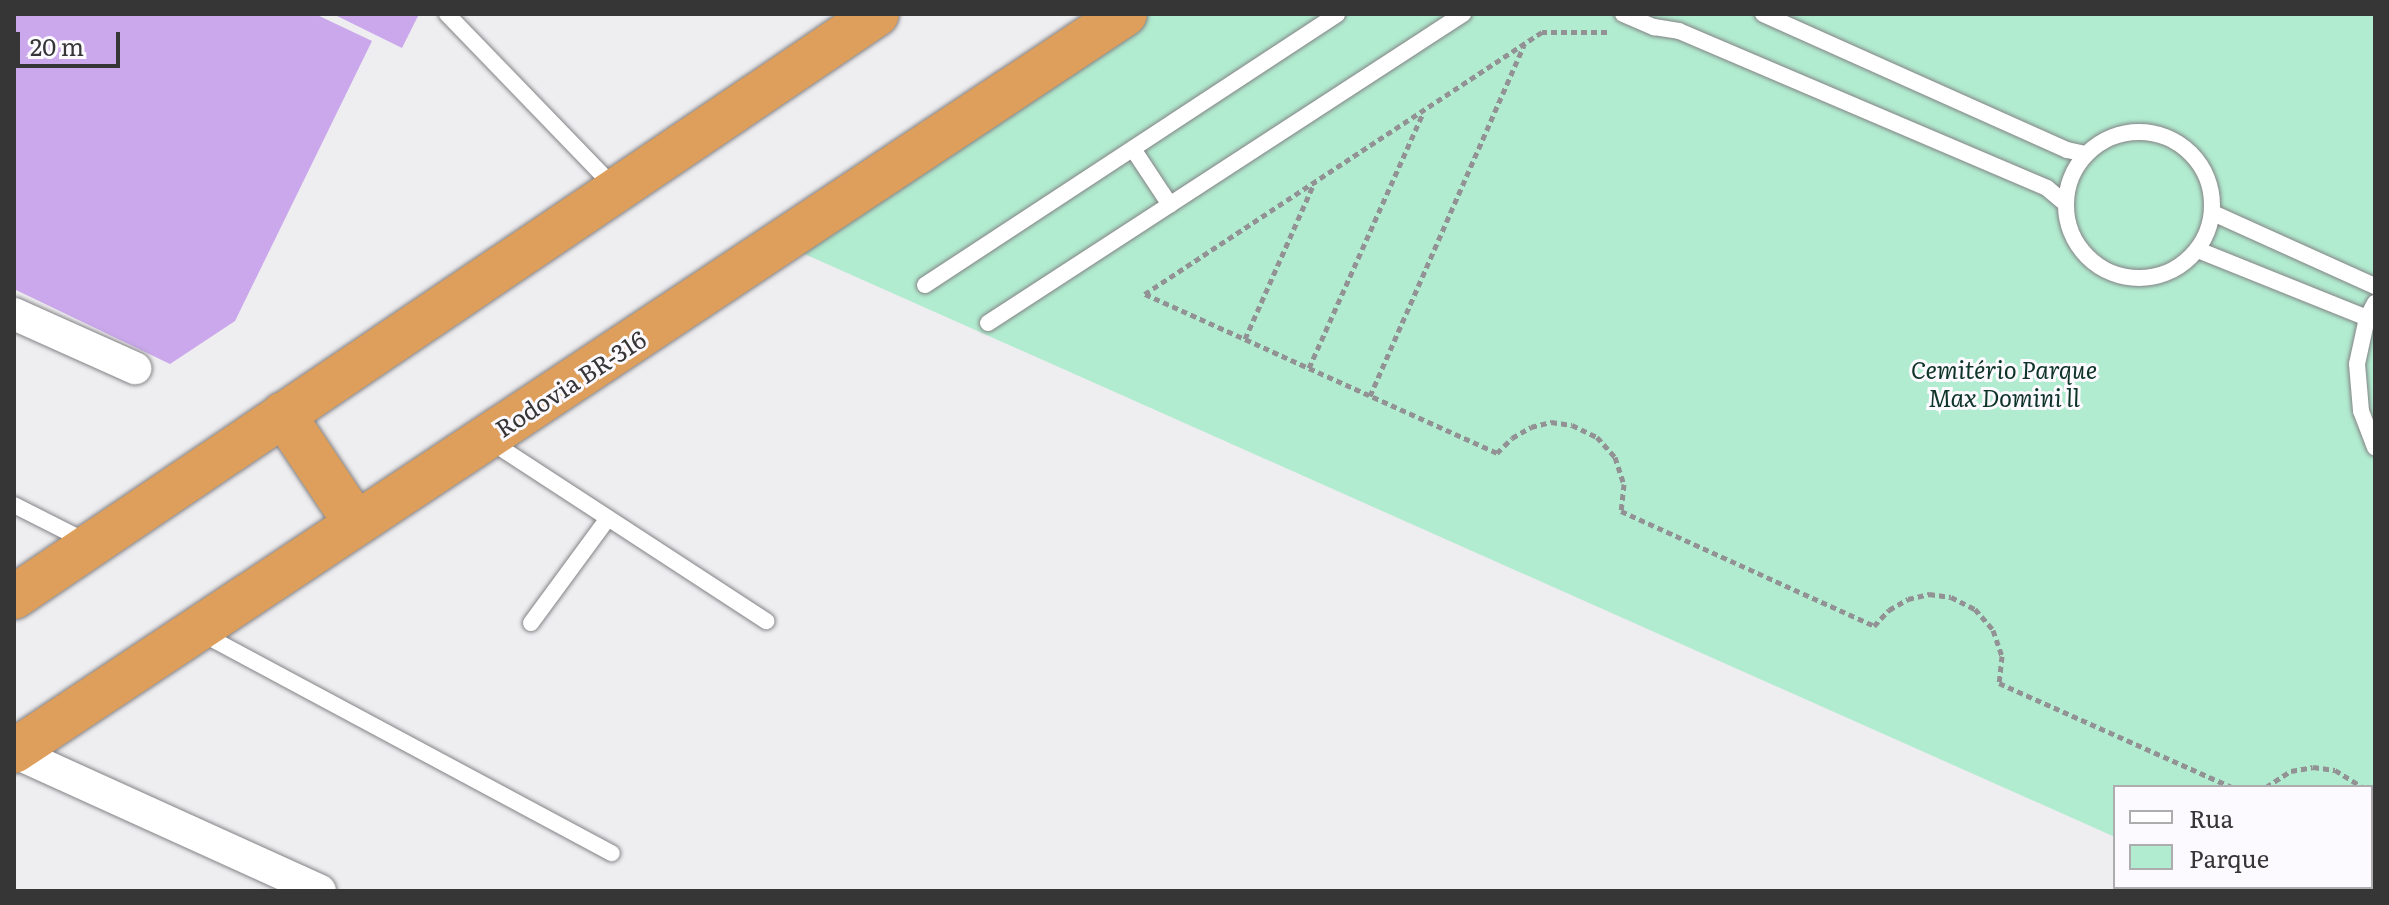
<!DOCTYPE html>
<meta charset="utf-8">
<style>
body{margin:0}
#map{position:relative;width:2389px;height:905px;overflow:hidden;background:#eeedf0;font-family:Literata,serif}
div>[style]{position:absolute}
.green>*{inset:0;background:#b1ecd0}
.building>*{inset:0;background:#caa8eb}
.path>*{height:5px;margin-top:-2.5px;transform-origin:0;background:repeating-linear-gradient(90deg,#929294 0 6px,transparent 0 10px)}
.roads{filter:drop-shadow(0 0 2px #838285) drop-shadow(0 0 2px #838285)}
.service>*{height:16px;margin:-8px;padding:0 8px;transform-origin:8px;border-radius:8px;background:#fff}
.service>.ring{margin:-8px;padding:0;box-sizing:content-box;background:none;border:16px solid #fff;border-radius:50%}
.minor>*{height:32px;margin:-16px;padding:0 16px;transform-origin:16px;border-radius:16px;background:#fff}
.trunk>*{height:44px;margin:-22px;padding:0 22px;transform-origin:22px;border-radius:22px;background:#de9f5c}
span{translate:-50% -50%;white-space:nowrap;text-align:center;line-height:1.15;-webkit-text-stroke:6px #fcfafe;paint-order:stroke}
.park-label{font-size:24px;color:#0d3426;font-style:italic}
.street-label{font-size:24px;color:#363637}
.frame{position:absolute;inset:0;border:16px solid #363637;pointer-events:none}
.legend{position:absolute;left:2113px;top:785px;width:260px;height:104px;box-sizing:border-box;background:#fcfafe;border:2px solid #adacae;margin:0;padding:10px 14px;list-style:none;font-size:24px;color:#363637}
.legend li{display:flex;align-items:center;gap:16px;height:40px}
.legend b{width:40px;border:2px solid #adacae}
.scale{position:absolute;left:16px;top:32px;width:104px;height:36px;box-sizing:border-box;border:4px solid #363637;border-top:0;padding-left:10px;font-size:24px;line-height:28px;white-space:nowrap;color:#363637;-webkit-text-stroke:6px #fcfafe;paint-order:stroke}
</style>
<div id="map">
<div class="green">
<div style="clip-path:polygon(1125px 14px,2375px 14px,2375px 891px,2238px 891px,2229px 887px,2371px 887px,2371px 787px,2115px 787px,2115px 837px,782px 244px)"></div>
</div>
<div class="building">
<div style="clip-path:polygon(14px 14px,315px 14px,372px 41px,235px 321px,170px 364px,14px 289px)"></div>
<div style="clip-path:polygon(333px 14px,419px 14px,402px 48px)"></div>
</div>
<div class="path">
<div style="left:1607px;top:32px;width:65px;rotate:180deg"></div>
<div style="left:1542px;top:32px;width:476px;rotate:146.6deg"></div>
<div style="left:1145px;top:294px;width:386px;rotate:24.3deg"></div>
<div style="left:1497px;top:453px;width:21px;rotate:-45deg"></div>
<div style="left:1512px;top:438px;width:22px;rotate:-30deg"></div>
<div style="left:1531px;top:427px;width:21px;rotate:-14deg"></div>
<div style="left:1551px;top:422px;width:21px;rotate:8deg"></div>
<div style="left:1572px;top:425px;width:28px;rotate:26deg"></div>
<div style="left:1597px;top:437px;width:27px;rotate:48deg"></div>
<div style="left:1615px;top:457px;width:28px;rotate:72deg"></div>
<div style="left:1624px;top:484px;width:27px;rotate:96deg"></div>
<div style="left:1621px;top:511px;width:278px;rotate:24.4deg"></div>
<div style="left:1874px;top:626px;width:22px;rotate:-47deg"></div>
<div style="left:1889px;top:610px;width:22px;rotate:-30deg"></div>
<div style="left:1908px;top:599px;width:22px;rotate:-13deg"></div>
<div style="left:1929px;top:594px;width:22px;rotate:8deg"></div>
<div style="left:1951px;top:597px;width:27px;rotate:27deg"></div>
<div style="left:1975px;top:609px;width:28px;rotate:49deg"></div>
<div style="left:1993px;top:630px;width:28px;rotate:71deg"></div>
<div style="left:2002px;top:656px;width:27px;rotate:96deg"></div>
<div style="left:1999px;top:683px;width:255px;rotate:24.1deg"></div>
<div style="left:1245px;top:339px;width:171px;rotate:-66.1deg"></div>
<div style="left:1309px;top:368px;width:279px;rotate:-65.9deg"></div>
<div style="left:1370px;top:396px;width:383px;rotate:-66.3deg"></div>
<div style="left:2266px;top:787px;width:30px;rotate:-33deg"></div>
<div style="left:2291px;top:771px;width:22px;rotate:-10deg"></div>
<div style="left:2313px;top:767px;width:22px;rotate:8deg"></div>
<div style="left:2335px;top:770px;width:32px;rotate:32deg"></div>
<div style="left:2371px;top:798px;width:6px;rotate:45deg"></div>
</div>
<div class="roads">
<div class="service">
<div style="left:447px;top:14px;width:243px;rotate:46deg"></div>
<div style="left:1623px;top:14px;width:34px;rotate:23deg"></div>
<div style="left:1654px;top:27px;width:25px;rotate:9deg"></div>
<div style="left:1679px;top:31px;width:400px;rotate:23.1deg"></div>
<div style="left:2047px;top:188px;width:23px;rotate:40deg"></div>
<div style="left:1763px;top:14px;width:333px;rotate:24.1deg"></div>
<div style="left:2067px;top:150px;width:19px;rotate:12deg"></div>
<div class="ring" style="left:2066px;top:132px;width:130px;height:130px"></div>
<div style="left:1133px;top:149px;width:67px;rotate:56.5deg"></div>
<div style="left:2213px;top:213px;width:178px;rotate:24.3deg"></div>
<div style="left:2198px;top:250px;width:182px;rotate:21.9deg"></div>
<div style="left:925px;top:285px;width:493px;rotate:-33.3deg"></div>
<div style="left:2375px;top:303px;width:17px;rotate:118deg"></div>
<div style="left:2367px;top:318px;width:47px;rotate:102.3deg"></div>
<div style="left:2357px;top:364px;width:47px;rotate:85.1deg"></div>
<div style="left:2361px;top:411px;width:39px;rotate:69deg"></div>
<div style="left:988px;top:323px;width:567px;rotate:-33.05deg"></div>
<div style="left:490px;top:441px;width:330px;rotate:33.1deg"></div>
<div style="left:14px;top:505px;width:82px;rotate:26.9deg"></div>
<div style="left:531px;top:623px;width:130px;rotate:-53.7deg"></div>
<div style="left:201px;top:633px;width:466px;rotate:28.2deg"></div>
</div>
<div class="minor">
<div style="left:14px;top:314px;width:133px;rotate:24.1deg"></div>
<div style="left:14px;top:752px;width:336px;rotate:24.4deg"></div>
</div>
<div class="trunk">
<div style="left:283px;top:414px;width:130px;rotate:56.3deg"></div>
<div style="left:14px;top:597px;width:1041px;rotate:-34.04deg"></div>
<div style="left:14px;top:751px;width:1333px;rotate:-33.56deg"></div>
</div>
</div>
<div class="park-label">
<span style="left:2004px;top:383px">Cemitério Parque<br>Max Domini ll</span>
</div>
<div class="street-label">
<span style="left:570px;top:383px;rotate:-33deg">Rodovia BR-316</span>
</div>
<div class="frame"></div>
<ul class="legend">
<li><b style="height:10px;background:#fff"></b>Rua</li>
<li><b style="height:22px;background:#b1ecd0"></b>Parque</li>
</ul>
<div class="scale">20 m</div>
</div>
